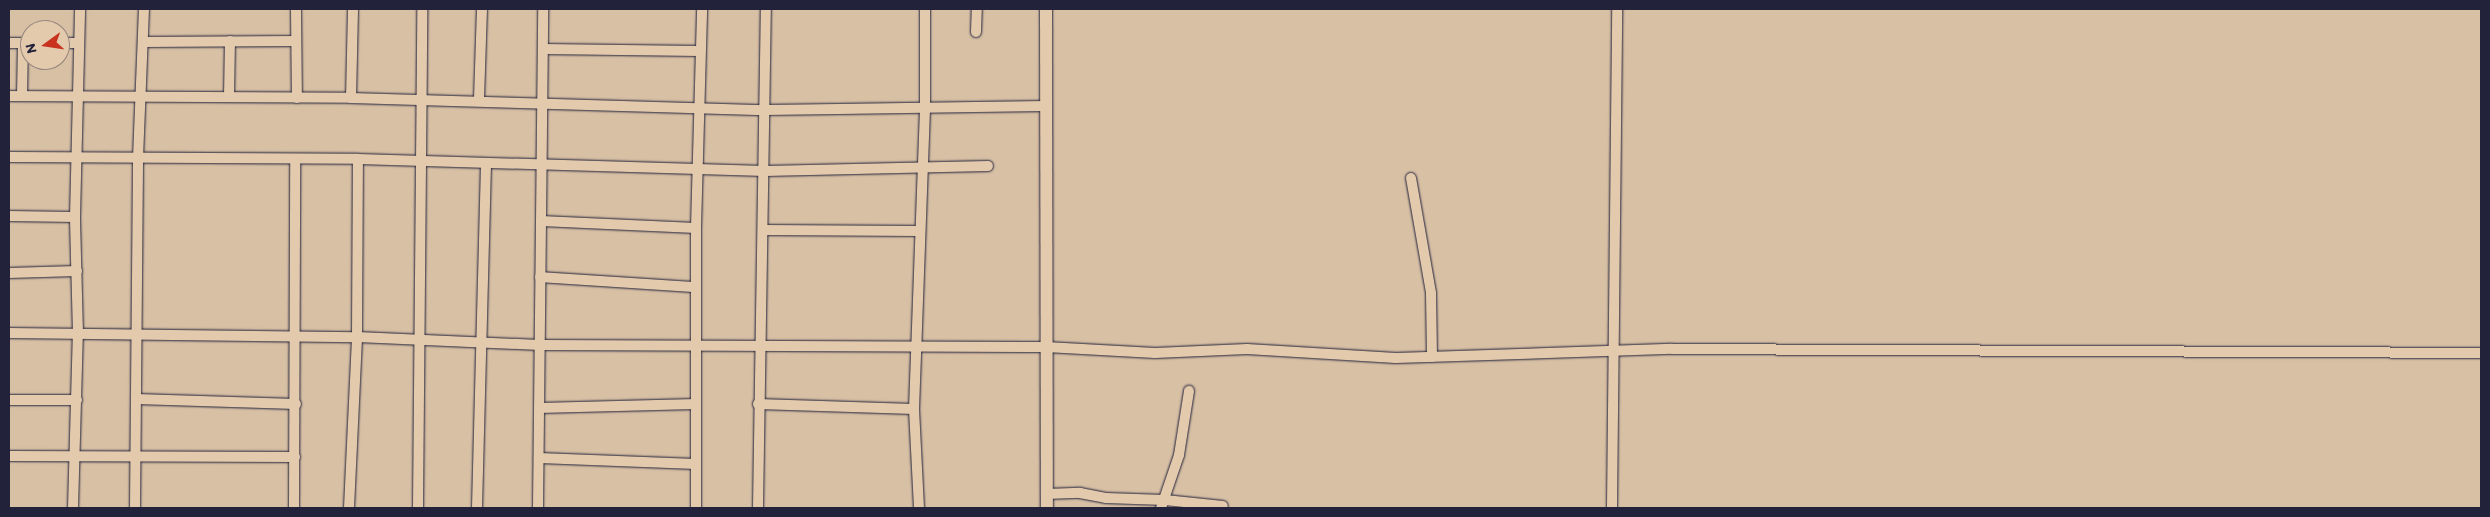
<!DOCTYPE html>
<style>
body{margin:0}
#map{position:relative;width:2490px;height:517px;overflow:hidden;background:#d8c0a5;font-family:Itim,sans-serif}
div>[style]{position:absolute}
.roads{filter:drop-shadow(0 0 1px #22223b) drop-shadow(0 0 1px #22223b)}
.minor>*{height:10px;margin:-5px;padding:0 5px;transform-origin:5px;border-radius:5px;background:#e4caac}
.tertiary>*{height:12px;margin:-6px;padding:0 6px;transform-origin:6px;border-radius:6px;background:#e4caac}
span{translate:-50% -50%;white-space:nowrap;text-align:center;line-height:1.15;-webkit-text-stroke:4px #e4caac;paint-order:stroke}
.frame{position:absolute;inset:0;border:10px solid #22223b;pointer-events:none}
.north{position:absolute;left:20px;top:20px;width:50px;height:50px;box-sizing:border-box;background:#e4caac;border:1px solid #96877f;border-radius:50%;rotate:256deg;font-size:14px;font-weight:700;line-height:20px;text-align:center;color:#22223b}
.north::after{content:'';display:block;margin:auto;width:18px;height:22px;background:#c8321e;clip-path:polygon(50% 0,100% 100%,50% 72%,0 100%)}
</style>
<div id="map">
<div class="roads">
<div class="minor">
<div style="left:296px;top:9px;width:89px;rotate:89.4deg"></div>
<div style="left:976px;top:32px;width:23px;rotate:-88deg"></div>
<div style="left:143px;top:42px;width:153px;rotate:-0.4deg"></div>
<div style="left:9px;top:43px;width:21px"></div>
<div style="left:60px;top:43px;width:19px"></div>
<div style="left:543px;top:49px;width:157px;rotate:0.7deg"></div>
<div style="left:9px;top:96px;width:342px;rotate:0.3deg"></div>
<div style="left:351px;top:98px;width:89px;rotate:-88.7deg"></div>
<div style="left:22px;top:96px;width:53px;rotate:-88.9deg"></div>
<div style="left:229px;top:97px;width:56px;rotate:-89deg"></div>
<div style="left:351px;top:98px;width:414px;rotate:1.7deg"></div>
<div style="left:765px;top:110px;width:280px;rotate:-0.8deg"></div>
<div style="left:479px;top:99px;width:90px;rotate:-88.1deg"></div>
<div style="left:9px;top:157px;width:349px;rotate:0.3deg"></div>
<div style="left:358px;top:159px;width:407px;rotate:1.7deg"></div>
<div style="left:765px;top:171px;width:223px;rotate:-1.3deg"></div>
<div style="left:1411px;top:178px;width:117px;rotate:80.1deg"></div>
<div style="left:1431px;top:293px;width:64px;rotate:89.1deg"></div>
<div style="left:9px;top:216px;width:66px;rotate:0.9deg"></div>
<div style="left:541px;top:221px;width:155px;rotate:2.6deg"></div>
<div style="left:763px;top:230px;width:157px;rotate:0.4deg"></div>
<div style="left:9px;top:273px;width:68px;rotate:-1.7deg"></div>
<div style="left:540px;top:277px;width:156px;rotate:3.7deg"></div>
<div style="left:9px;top:333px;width:348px;rotate:0.7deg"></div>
<div style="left:357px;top:337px;width:183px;rotate:2.5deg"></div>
<div style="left:540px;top:345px;width:506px;rotate:0.23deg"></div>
<div style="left:1046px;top:347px;width:109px;rotate:3.2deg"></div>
<div style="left:1155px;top:353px;width:92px;rotate:-2.5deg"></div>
<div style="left:1247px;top:349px;width:149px;rotate:3.5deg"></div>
<div style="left:1396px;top:358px;width:276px;rotate:-1.9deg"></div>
<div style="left:1672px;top:349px;width:809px;rotate:0.28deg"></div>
<div style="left:136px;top:399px;width:160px;rotate:1.8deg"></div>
<div style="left:9px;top:400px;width:68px"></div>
<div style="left:758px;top:404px;width:156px;rotate:1.8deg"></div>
<div style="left:539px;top:408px;width:157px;rotate:-1.5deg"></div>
<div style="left:9px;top:456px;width:286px;rotate:0.2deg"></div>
<div style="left:539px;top:458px;width:157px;rotate:2.2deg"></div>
<div style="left:1046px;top:494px;width:34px;rotate:-2deg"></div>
<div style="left:1080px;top:493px;width:26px;rotate:11deg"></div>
<div style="left:1106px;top:498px;width:59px;rotate:1.9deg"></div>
<div style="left:1165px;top:500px;width:58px;rotate:5.9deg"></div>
<div style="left:73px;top:508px;width:174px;rotate:-88.4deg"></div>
<div style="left:78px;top:334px;width:117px;rotate:-91.5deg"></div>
<div style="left:75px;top:217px;width:208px;rotate:-88.6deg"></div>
<div style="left:135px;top:508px;width:350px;rotate:-89.5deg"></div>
<div style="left:138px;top:158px;width:149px;rotate:-87.7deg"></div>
<div style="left:294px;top:508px;width:349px;rotate:-89.8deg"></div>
<div style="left:349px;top:508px;width:171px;rotate:-87.3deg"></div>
<div style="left:357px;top:337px;width:178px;rotate:-89.7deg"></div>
<div style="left:418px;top:508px;width:499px;rotate:-89.5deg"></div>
<div style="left:477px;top:508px;width:343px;rotate:-88.5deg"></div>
<div style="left:538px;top:508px;width:499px;rotate:-89.4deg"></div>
<div style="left:696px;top:508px;width:280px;rotate:-90deg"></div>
<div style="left:696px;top:228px;width:219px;rotate:-88.4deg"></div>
<div style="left:758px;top:508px;width:499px;rotate:-89.1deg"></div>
<div style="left:919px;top:508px;width:99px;rotate:-92.9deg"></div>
<div style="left:914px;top:409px;width:301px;rotate:-87.9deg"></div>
<div style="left:925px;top:108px;width:99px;rotate:-90deg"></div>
<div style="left:1161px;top:508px;width:56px;rotate:-71.2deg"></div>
<div style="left:1179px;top:455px;width:65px;rotate:-81.1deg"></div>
<div style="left:1612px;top:508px;width:499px;rotate:-89.4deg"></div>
</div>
<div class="tertiary">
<div style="left:1046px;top:9px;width:499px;rotate:89.9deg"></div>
</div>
</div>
<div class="frame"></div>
<div class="north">N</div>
</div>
